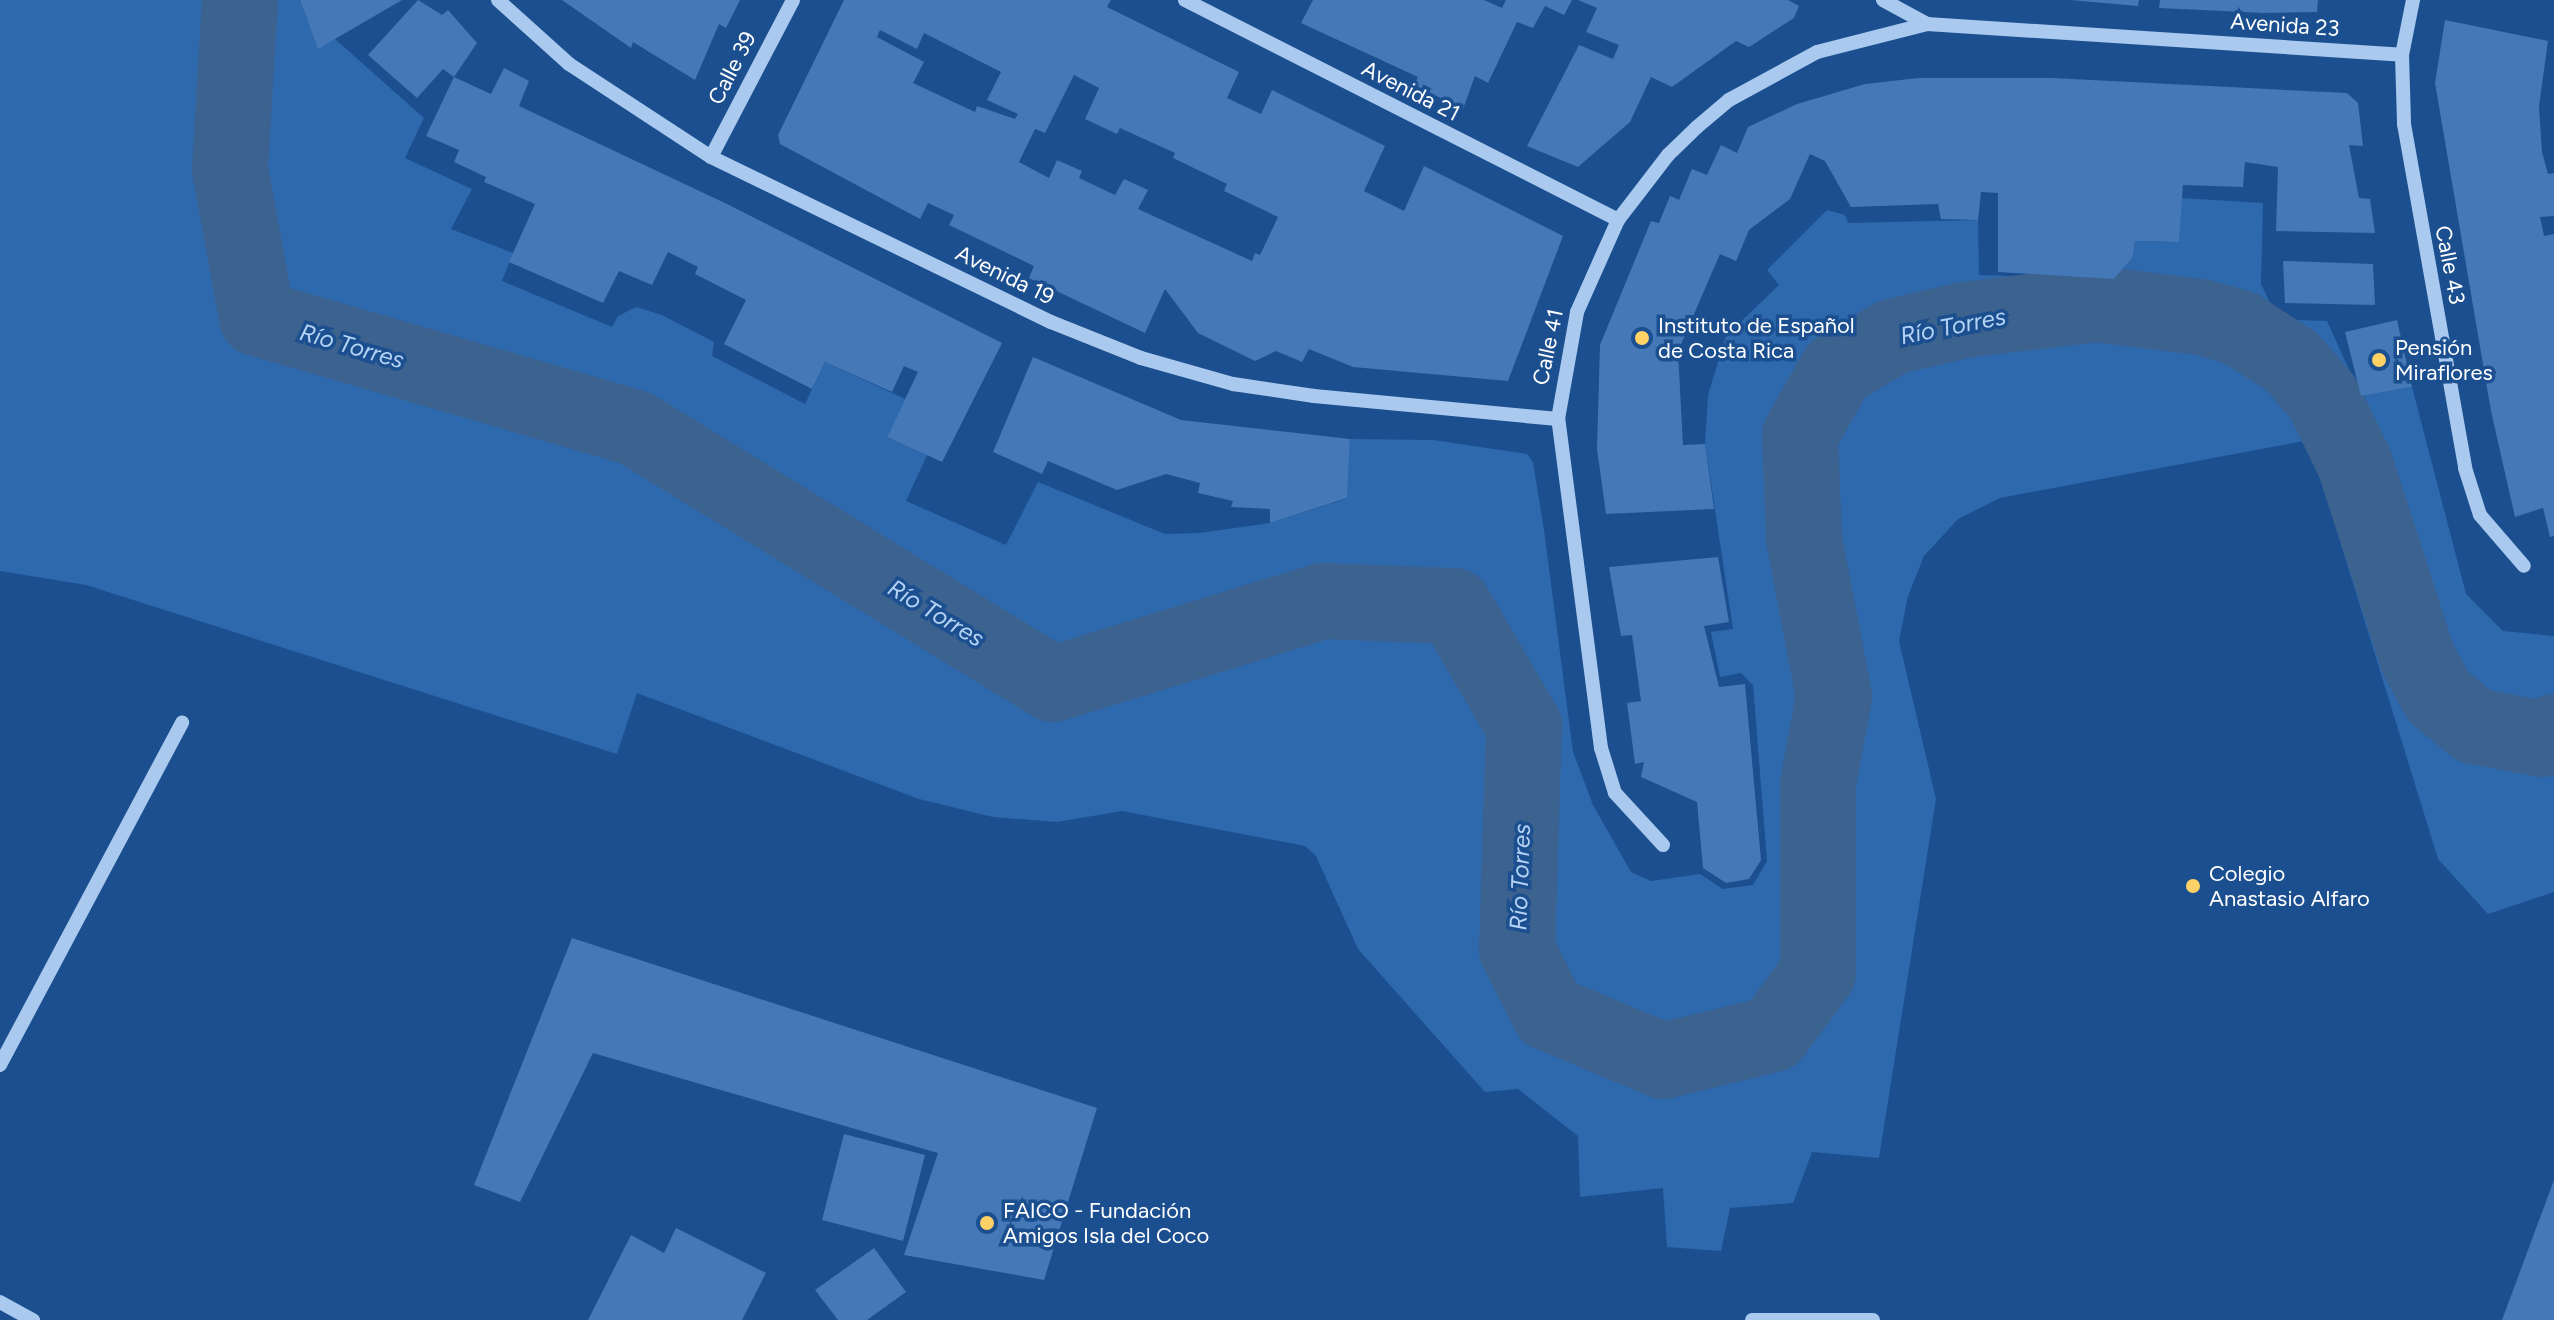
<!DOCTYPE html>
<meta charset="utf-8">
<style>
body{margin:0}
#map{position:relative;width:2554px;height:1320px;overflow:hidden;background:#1b4f8f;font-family:Figtree,sans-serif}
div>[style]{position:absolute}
.green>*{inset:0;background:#2e69ad}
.river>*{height:76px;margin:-38px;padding:0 38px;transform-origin:38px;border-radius:38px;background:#3c6290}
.building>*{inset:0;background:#4478b7}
.minor>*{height:14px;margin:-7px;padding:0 7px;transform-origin:7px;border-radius:7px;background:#a9c9ee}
.dots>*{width:22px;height:22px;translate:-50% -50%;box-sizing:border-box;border:4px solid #1b4f8f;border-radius:50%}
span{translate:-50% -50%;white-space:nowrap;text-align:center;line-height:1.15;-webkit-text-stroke:7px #1b4f8f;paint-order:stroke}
.street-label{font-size:22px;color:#fff}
.poi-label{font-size:22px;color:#fff}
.left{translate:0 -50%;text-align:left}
.water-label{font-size:24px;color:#b5d3f5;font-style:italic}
</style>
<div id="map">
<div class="green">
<div style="clip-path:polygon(0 0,300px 0,318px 48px,335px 39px,424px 118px,405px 158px,472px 189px,451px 229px,513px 253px,502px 281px,612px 327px,618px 316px,636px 307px,662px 315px,714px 342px,712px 356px,805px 404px,825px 362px,905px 399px,887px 437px,927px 455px,906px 501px,1006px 545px,1038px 482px,1165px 534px,1199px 533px,1270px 523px,1346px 499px,1350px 439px,1433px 440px,1527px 454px,1533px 462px,1544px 530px,1573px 752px,1593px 805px,1631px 872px,1651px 881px,1700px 874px,1723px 889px,1753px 885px,1767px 861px,1753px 685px,1741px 673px,1720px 677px,1711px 632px,1733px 629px,1705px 444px,1708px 395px,1726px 336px,1779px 285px,1767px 270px,1827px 210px,1845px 215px,1848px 223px,1978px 220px,1979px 275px,2114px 279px,2133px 257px,2135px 241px,2179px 242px,2181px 198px,2263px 203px,2261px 284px,2272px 307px,2296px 320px,2327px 321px,2361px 396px,2412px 387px,2466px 594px,2503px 631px,2554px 636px,2554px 892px,2488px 914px,2438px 859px,2309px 440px,2000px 498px,1958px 519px,1924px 556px,1908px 596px,1899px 641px,1936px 799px,1879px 1158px,1812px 1152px,1793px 1203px,1730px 1208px,1721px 1251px,1667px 1247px,1663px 1188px,1580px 1197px,1578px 1136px,1518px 1089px,1485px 1092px,1358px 949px,1316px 856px,1305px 846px,1122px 811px,1057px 822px,993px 817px,919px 799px,637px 693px,617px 754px,86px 585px,0 571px)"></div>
</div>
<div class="river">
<div style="left:240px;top:0;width:169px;rotate:93.4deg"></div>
<div style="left:230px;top:169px;width:151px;rotate:79.7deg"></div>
<div style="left:257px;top:318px;width:394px;rotate:16.2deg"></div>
<div style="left:635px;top:428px;width:490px;rotate:31.5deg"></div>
<div style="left:1053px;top:684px;width:282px;rotate:-17.1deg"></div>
<div style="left:1322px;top:601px;width:132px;rotate:2.2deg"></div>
<div style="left:1454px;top:606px;width:139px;rotate:59.7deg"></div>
<div style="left:1524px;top:726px;width:224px;rotate:91.8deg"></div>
<div style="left:1517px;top:950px;width:71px;rotate:63.1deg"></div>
<div style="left:1549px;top:1013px;width:124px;rotate:22.8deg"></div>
<div style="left:1663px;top:1061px;width:113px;rotate:-13.8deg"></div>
<div style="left:1773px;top:1034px;width:76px;rotate:-53.6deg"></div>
<div style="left:1818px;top:973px;width:189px;rotate:-90deg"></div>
<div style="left:1818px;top:784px;width:89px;rotate:-79.7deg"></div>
<div style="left:1834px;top:696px;width:161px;rotate:-100.8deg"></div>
<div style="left:1804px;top:538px;width:103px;rotate:-92.2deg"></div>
<div style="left:1800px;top:435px;width:75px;rotate:-60.4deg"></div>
<div style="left:1837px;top:370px;width:64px;rotate:-31deg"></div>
<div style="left:1892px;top:337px;width:74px;rotate:-13.3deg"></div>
<div style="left:1964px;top:320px;width:133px;rotate:-6.9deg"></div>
<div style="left:2096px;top:304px;width:106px;rotate:7.1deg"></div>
<div style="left:2201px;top:317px;width:41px;rotate:15.8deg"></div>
<div style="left:2240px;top:328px;width:62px;rotate:33.2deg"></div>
<div style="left:2292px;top:362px;width:48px;rotate:49.3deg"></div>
<div style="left:2323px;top:398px;width:73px;rotate:64.1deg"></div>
<div style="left:2355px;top:464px;width:205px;rotate:72.1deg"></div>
<div style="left:2418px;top:659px;width:42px;rotate:61.6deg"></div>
<div style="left:2438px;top:696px;width:47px;rotate:39.8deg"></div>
<div style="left:2474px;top:726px;width:69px;rotate:10.8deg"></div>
<div style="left:2542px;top:739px;width:14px;rotate:-30deg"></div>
</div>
<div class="building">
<div style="clip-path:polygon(300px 0,402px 0,318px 49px)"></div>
<div style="clip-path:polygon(418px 0,442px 15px,448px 10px,477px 43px,454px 77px,443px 69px,417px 98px,368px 55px)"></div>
<div style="clip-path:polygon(562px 0,740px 0,726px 28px,719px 24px,695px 80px,633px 42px,631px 48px)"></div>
<div style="clip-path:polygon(evenodd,844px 0,1111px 0,1107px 7px,1239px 72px,1227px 98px,1261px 114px,1272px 90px,1385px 146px,1364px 191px,1404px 211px,1424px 166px,1563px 236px,1508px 381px,1353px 367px,1309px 349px,1302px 362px,1276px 351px,1255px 361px,1198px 333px,1165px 289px,1145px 333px,1029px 278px,1034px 266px,949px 225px,954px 215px,928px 203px,920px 219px,780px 144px,778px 135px,844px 0,880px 30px,917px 49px,924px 33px,1001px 72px,987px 100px,1018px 114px,1015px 119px,977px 106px,975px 112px,913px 83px,924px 62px,877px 37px,880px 30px,844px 0,1074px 75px,1099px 88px,1085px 119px,1117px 134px,1120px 128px,1175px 153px,1173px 158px,1227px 184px,1224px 191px,1278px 217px,1260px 255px,1255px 253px,1252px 261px,1138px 209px,1148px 190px,1124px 179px,1115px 195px,1079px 178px,1082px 171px,1057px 160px,1049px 178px,1019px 162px,1035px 129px,1045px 133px,1074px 75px)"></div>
<div style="clip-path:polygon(1313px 0,1484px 0,1502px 8px,1506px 0,1572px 0,1564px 15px,1545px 6px,1533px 28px,1517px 22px,1488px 83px,1475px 76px,1463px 109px,1414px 85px,1418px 77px,1301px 23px)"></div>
<div style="clip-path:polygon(1578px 0,1788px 0,1799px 6px,1794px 18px,1749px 47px,1736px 41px,1672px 87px,1651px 77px,1630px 122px,1578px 167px,1527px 146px,1579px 45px,1613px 59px,1619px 45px,1586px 32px,1597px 8px)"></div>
<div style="clip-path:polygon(2070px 0,2139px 0,2138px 6px)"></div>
<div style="clip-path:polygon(2160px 0,2318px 0,2317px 12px,2264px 13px,2159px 8px)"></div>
<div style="clip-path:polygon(2445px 20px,2548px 41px,2539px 106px,2542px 152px,2548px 174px,2554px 173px,2554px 216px,2540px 217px,2544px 236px,2554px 234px,2554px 536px,2550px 537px,2543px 508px,2515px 517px,2491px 411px,2435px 83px)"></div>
<div style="clip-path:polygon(504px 68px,529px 81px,519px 106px,727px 204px,1002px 343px,942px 462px,887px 437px,918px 372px,904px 366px,892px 392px,825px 362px,812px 389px,724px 344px,746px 300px,695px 274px,698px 267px,668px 252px,652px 285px,619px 271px,603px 303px,509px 262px,535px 204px,484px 182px,486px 177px,454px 162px,459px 150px,426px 136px,454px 77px,491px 94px)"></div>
<div style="clip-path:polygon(1918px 78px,2052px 78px,2347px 93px,2358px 103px,2363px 146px,2349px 145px,2359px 198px,2370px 199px,2375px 233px,2276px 231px,2278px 167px,2245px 162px,2243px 187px,2183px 185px,2179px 242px,2135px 241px,2133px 257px,2114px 279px,1998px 272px,1998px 193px,1981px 192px,1978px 220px,1941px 219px,1938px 204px,1851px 207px,1825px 161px,1810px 154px,1790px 199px,1749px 230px,1736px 261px,1720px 254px,1678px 351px,1683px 445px,1705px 444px,1714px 509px,1606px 514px,1597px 449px,1600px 345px,1651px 221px,1659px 223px,1670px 196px,1679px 200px,1692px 169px,1707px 175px,1721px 145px,1737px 153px,1748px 127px,1797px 104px,1865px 84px)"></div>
<div style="clip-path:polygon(2283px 261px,2373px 264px,2375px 305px,2285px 303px)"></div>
<div style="clip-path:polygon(2397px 320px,2412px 387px,2361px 396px,2345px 332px)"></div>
<div style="clip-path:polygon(1033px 357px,1181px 420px,1350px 439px,1347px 498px,1270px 523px,1270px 509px,1231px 507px,1233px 501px,1198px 493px,1200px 483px,1166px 474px,1117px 490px,1048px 461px,1042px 474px,993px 452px)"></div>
<div style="clip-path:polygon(1718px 557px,1729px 622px,1704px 626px,1719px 687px,1745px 684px,1761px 860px,1749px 879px,1726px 883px,1703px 868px,1697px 802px,1641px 777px,1644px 762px,1635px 764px,1627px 703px,1641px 701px,1632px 635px,1621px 636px,1609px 567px)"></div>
<div style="clip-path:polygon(572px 938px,1097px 1108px,1044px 1280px,904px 1255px,938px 1153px,593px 1053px,520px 1202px,474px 1185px)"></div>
<div style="clip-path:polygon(844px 1134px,925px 1155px,903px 1241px,822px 1220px)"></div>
<div style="clip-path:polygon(2554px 1180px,2554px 1320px,2502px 1320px)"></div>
<div style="clip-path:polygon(676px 1228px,766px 1273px,742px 1320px,588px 1320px,631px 1235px,664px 1253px)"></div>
<div style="clip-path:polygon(874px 1248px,906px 1292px,867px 1320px,838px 1320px,815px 1290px)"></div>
</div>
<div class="minor">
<div style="left:498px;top:0;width:96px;rotate:42deg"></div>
<div style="left:569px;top:64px;width:170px;rotate:33.2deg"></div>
<div style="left:711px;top:157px;width:378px;rotate:25.9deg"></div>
<div style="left:1051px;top:322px;width:97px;rotate:21.8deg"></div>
<div style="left:1141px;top:358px;width:96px;rotate:15.8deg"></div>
<div style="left:1233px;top:384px;width:82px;rotate:8.4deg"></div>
<div style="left:1314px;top:396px;width:245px;rotate:5.4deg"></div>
<div style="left:1185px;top:0;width:486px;rotate:26.9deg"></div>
<div style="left:1883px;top:0;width:50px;rotate:28.6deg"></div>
<div style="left:1927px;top:24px;width:476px;rotate:3.7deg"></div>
<div style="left:2413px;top:0;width:56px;rotate:101.3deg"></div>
<div style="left:2402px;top:55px;width:69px;rotate:88.3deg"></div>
<div style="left:2404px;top:124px;width:349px;rotate:79.9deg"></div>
<div style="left:2465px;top:468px;width:49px;rotate:72.3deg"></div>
<div style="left:2480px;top:515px;width:67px;rotate:49.2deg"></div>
<div style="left:711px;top:157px;width:177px;rotate:-62.4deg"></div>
<div style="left:1663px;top:845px;width:71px;rotate:-132.7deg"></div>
<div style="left:1615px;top:793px;width:47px;rotate:-107.3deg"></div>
<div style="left:1601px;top:748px;width:332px;rotate:-97.4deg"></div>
<div style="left:1558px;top:419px;width:109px;rotate:-79.9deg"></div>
<div style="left:1577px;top:312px;width:101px;rotate:-66deg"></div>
<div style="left:1618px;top:220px;width:82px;rotate:-52.4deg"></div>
<div style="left:1668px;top:155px;width:40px;rotate:-44deg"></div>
<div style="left:1697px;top:127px;width:42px;rotate:-40.2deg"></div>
<div style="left:1729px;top:100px;width:100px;rotate:-28.6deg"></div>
<div style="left:1817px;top:52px;width:114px;rotate:-14.3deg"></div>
<div style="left:0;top:1065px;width:388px;rotate:-62deg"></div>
<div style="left:0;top:1302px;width:38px;rotate:29deg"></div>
<div style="left:1752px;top:1320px;width:121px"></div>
</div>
<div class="dots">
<div style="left:1642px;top:338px;background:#ffd166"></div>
<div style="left:2379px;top:360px;background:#ffd166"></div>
<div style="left:2193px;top:886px;background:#ffd166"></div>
<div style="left:987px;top:1223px;background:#ffd166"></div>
</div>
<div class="street-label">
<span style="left:2285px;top:25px;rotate:4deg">Avenida 23</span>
<span style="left:732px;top:68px;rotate:-63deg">Calle 39</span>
<span style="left:1411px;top:91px;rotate:27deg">Avenida 21</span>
<span style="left:2450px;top:265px;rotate:79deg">Calle 43</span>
<span style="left:1005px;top:275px;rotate:26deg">Avenida 19</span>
<span style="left:1548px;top:347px;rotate:-78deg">Calle 41</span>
</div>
<div class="poi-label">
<span class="left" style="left:1658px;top:338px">Instituto de Español<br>de Costa Rica</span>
<span class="left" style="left:2395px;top:360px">Pensión<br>Miraflores</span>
<span class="left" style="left:2209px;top:886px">Colegio<br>Anastasio Alfaro</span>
<span class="left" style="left:1003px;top:1223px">FAICO - Fundación<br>Amigos Isla del Coco</span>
</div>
<div class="water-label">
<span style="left:1953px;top:326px;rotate:-11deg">Río Torres</span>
<span style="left:352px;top:346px;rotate:16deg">Río Torres</span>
<span style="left:936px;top:613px;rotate:31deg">Río Torres</span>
<span style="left:1520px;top:877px;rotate:-88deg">Río Torres</span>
</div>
</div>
